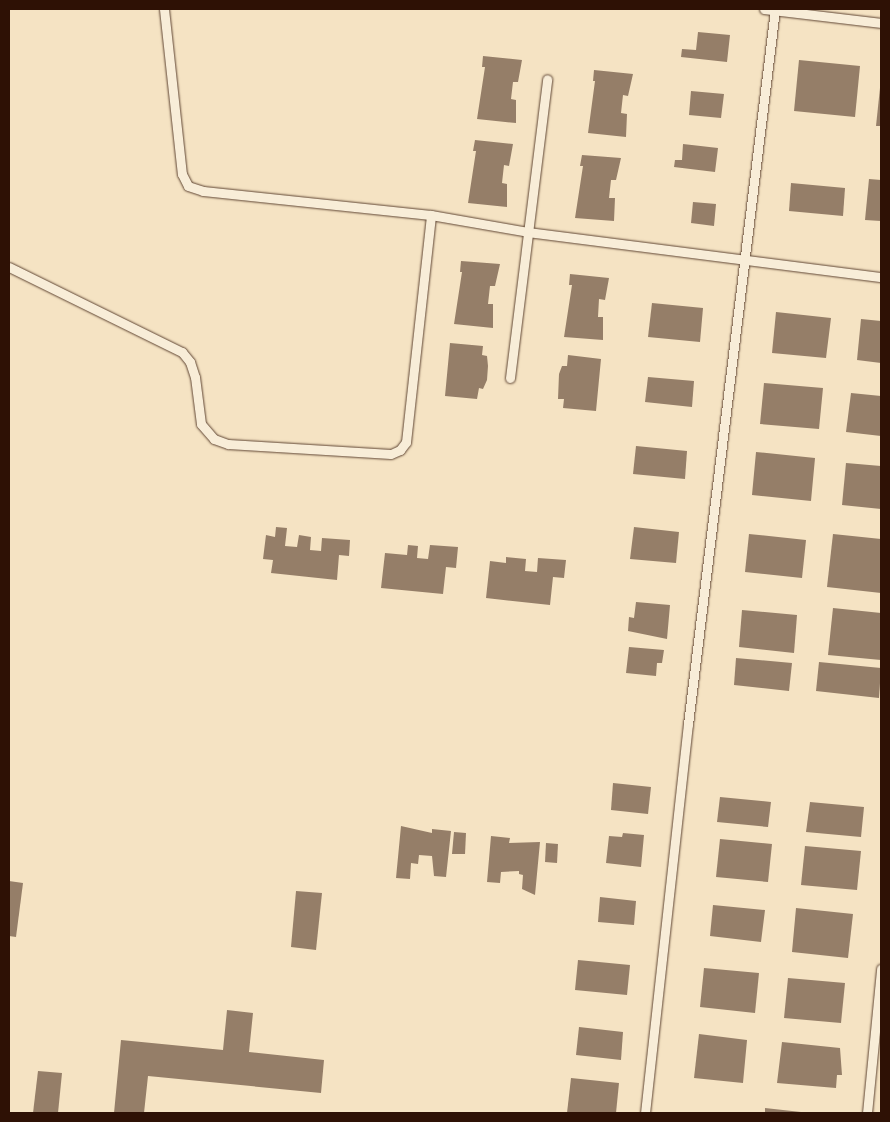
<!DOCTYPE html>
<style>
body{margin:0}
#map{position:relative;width:890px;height:1122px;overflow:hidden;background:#f5e3c3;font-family:"IM FELL Double Pica",serif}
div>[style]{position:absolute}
.building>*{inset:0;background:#957e68}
.roads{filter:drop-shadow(0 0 1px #604634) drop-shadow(0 0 1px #604634)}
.lane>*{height:9px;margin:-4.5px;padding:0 4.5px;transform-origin:4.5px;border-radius:4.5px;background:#f8edd8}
span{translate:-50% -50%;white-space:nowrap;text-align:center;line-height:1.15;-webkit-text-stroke:5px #f8edd8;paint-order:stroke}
.frame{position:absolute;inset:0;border:10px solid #2e1105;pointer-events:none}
</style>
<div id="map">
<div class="building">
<div style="clip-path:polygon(698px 32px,730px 35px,727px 62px,681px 57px,682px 49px,696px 50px)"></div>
<div style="clip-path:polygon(483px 56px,522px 60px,518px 82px,513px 82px,511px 99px,516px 100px,516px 123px,477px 119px,485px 67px,482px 67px)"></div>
<div style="clip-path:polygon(799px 60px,860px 66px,855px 117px,794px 111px)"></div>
<div style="clip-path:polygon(594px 70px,633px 74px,628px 96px,623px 95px,621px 113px,627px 114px,626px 137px,588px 133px,595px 81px,593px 81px)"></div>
<div style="clip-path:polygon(880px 88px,881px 88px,881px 126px,876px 126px)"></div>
<div style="clip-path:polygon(691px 91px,724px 94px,721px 118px,689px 115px)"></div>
<div style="clip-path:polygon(475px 140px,513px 144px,509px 166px,504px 165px,502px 183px,507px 184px,507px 207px,468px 203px,476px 151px,473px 151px)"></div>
<div style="clip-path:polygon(683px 144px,718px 148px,715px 172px,674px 167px,675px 160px,682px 160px)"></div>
<div style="clip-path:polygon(582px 155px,621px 158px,616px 180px,611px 180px,609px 198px,615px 198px,614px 221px,575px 218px,583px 166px,580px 166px)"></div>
<div style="clip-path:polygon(869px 179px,881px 180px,881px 221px,865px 220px)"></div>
<div style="clip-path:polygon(791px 183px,845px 188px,843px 216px,789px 211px)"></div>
<div style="clip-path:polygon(693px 202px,716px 204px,714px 226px,691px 223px)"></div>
<div style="clip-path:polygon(461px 261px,500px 264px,495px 286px,490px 286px,488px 304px,493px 304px,493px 328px,454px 324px,462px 272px,460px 272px)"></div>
<div style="clip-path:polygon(570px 274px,609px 278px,605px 300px,599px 299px,598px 317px,603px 317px,603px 340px,564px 337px,572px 285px,569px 285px)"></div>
<div style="clip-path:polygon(652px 303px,703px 308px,700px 342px,648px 337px)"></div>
<div style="clip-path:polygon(776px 312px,831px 318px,826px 358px,772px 353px)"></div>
<div style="clip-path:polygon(861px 319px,881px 321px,881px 363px,857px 360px)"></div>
<div style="clip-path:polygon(450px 343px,483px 346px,482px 355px,487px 356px,488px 366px,487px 380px,483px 389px,479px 388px,477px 399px,445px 396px)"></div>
<div style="clip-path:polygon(568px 355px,601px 359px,596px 411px,563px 408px,564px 399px,558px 399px,559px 374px,562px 366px,567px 366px)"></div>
<div style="clip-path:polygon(648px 377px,694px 381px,692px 407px,645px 402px)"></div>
<div style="clip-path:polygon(764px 383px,823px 388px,819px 429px,760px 424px)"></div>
<div style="clip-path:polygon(851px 393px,881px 396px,881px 436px,846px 432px)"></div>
<div style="clip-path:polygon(636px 446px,687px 451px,685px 479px,633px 474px)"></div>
<div style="clip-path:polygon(756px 452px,815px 458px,811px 501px,752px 495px)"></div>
<div style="clip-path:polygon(846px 463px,881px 466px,881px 509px,842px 505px)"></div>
<div style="clip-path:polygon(276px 527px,287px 528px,285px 546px,297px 547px,299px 535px,311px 537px,310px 550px,321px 551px,322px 538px,350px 540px,349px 556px,339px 555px,337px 580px,271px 573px,273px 560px,263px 559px,266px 535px,275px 537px)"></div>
<div style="clip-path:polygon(634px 527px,679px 532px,676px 563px,630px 559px)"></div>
<div style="clip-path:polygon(749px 534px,806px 540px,802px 578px,745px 572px)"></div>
<div style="clip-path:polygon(833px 534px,881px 539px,881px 593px,827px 587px)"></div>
<div style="clip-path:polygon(408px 545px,418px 546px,417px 558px,428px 559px,430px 545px,458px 547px,456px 568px,446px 567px,443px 594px,381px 588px,385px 553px,407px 555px)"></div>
<div style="clip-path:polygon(506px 557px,526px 559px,525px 571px,537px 572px,538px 558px,566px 560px,564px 578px,553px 577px,550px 605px,486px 598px,490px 561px,506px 563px)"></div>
<div style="clip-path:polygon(636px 602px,670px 605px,667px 639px,628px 631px,629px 617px,634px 618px)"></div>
<div style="clip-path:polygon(833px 608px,881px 613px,881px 660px,828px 655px)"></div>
<div style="clip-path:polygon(742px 610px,797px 615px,794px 653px,739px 647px)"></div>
<div style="clip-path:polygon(629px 647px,664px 650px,662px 663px,657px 663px,656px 676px,626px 673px)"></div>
<div style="clip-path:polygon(736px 658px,792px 663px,789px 691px,734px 685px)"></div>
<div style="clip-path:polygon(819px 662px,881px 668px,879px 698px,816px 691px)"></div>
<div style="clip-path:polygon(613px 783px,651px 787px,648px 814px,611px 810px)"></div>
<div style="clip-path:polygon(720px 797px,771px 802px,768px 827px,717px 822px)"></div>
<div style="clip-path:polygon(810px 802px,864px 807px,861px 837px,806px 832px)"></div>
<div style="clip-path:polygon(401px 826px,432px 833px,432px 829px,451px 831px,446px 877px,434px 876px,432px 856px,419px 855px,418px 864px,411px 863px,410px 879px,396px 878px)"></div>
<div style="clip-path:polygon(454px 832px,466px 833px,465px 854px,452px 854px)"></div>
<div style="clip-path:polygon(623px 833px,644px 835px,641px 867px,606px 863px,609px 836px,622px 837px)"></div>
<div style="clip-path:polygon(491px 836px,510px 838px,509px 843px,540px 842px,535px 895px,522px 889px,523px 875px,519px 874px,519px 871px,501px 872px,500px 883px,487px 882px)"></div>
<div style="clip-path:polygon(720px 839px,772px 844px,768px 882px,716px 877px)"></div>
<div style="clip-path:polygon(546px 843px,558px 844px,557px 863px,545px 862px)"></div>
<div style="clip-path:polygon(805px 846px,861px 851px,857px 890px,801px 885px)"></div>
<div style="clip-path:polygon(9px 881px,23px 883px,16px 937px,9px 936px)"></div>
<div style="clip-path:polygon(296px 891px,322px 893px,316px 950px,291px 947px)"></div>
<div style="clip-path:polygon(600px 897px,636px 901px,634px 925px,598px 922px)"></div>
<div style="clip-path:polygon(713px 905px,765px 910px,761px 942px,710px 936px)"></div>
<div style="clip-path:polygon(796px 908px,853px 914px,848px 958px,792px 952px)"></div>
<div style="clip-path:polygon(578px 960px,630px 965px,627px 995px,575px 990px)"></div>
<div style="clip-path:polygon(704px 968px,759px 973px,755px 1013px,700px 1007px)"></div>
<div style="clip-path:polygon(788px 978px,845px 983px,841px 1023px,784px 1018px)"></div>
<div style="clip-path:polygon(227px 1010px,253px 1013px,249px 1052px,324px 1060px,321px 1093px,148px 1076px,144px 1113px,114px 1113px,121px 1040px,223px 1050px)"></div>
<div style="clip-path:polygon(579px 1027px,623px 1032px,621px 1060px,576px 1055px)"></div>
<div style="clip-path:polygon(699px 1034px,747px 1040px,743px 1083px,694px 1078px)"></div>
<div style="clip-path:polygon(782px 1042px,840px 1048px,842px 1075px,837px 1075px,836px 1088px,777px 1083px)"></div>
<div style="clip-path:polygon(38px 1071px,62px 1073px,58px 1113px,33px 1113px)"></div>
<div style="clip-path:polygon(571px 1078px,619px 1083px,616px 1113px,567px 1113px)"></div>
<div style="clip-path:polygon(765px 1108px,801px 1112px,801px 1113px,765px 1113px)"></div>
</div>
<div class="roads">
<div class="lane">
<div style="left:164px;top:9px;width:166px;rotate:83.8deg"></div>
<div style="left:182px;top:174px;width:13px;rotate:63deg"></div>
<div style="left:188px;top:186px;width:16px;rotate:18deg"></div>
<div style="left:203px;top:191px;width:229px;rotate:6deg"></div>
<div style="left:764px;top:9px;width:118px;rotate:6.8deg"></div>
<div style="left:9px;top:267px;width:193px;rotate:26.2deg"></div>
<div style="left:182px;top:352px;width:13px;rotate:51deg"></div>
<div style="left:190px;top:362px;width:16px;rotate:72deg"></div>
<div style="left:195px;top:377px;width:47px;rotate:82.7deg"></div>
<div style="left:201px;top:424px;width:20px;rotate:49deg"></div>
<div style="left:214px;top:439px;width:15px;rotate:20deg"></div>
<div style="left:228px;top:444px;width:163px;rotate:3.5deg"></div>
<div style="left:391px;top:454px;width:10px;rotate:-24deg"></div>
<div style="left:400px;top:450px;width:10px;rotate:-53deg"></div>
<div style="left:406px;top:442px;width:228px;rotate:-83.7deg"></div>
<div style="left:431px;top:215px;width:98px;rotate:9.9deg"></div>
<div style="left:528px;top:232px;width:356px;rotate:7.3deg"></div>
<div style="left:510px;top:378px;width:301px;rotate:-82.9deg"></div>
<div style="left:645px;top:1113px;width:391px;rotate:-83.7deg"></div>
<div style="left:688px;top:724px;width:720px;rotate:-83.06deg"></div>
<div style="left:867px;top:1113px;width:145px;rotate:-84.4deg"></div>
</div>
</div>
<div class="frame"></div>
</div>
